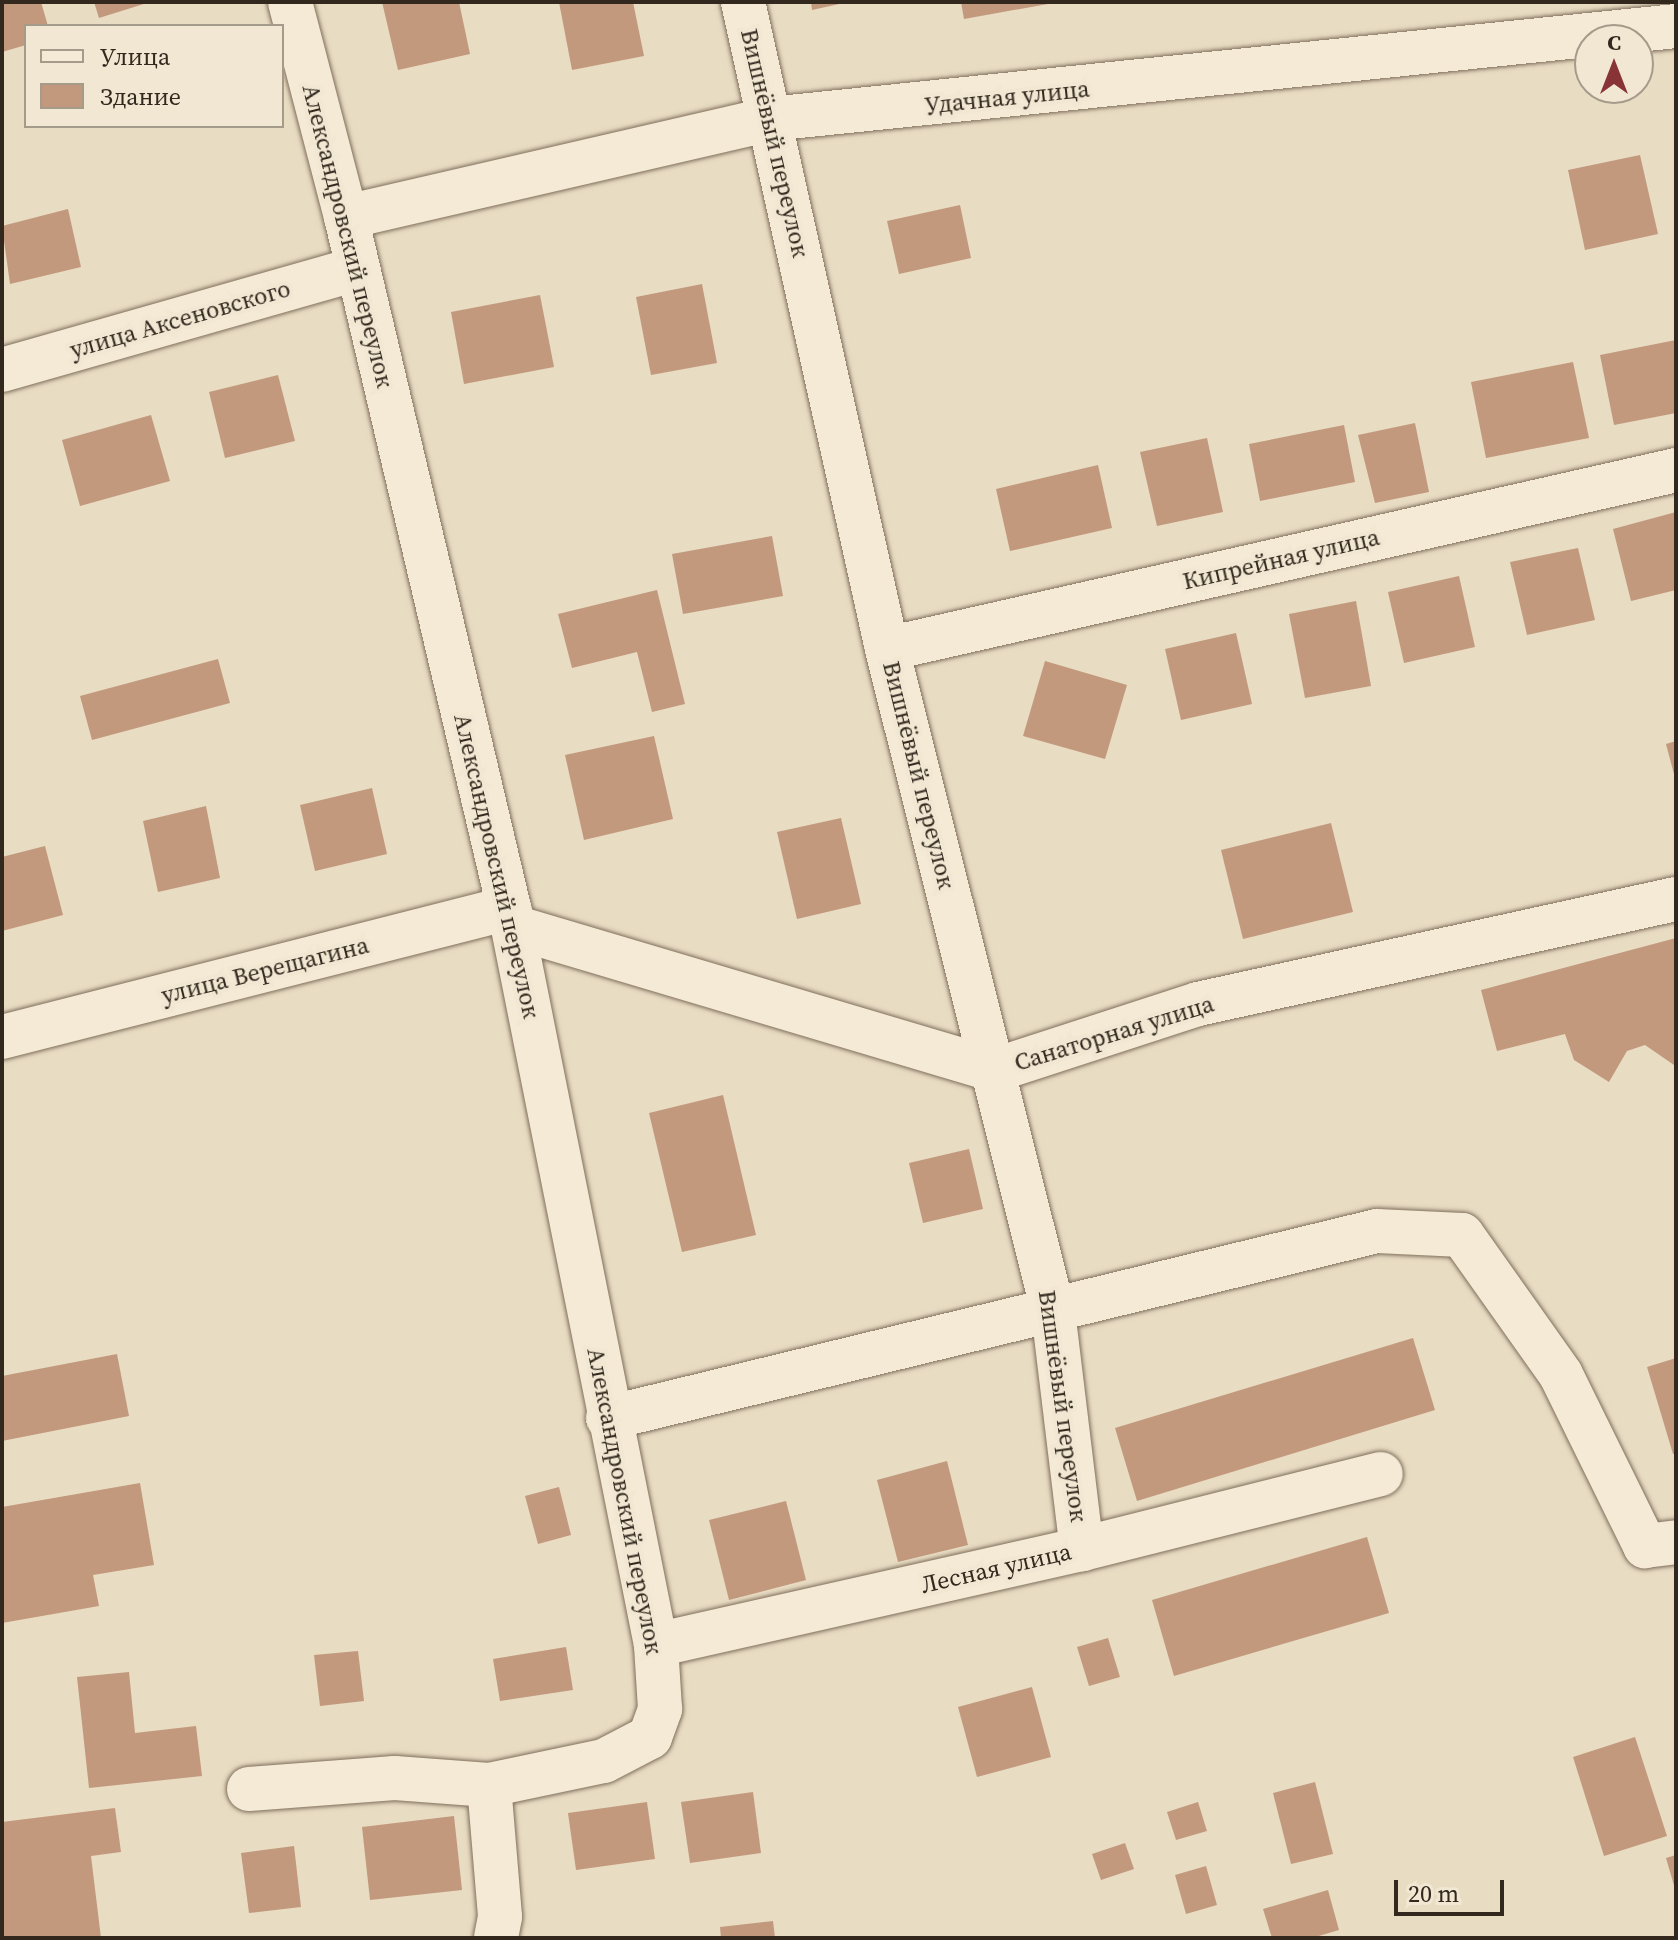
<!DOCTYPE html>
<meta charset="utf-8">
<style>
body{margin:0}
#map{position:relative;width:1678px;height:1940px;overflow:hidden;background:#e8dcc3;font-family:"Source Serif 4",serif}
div>[style]{position:absolute}
.building>*{inset:0;background:#c2997d}
.roads{filter:drop-shadow(0 0 2px #806f5c) drop-shadow(0 0 2px #806f5c)}
.minor>*{height:44px;margin:-22px;padding:0 22px;transform-origin:22px;border-radius:22px;background:#f4ead5}
span{translate:-50% -50%;white-space:nowrap;text-align:center;line-height:1.15;-webkit-text-stroke:8px #f1e7d2;paint-order:stroke}
.street-label{font-size:24px;color:#32281e}
.frame{position:absolute;inset:0;border:4px solid #32281e;pointer-events:none}
.legend{position:absolute;left:24px;top:24px;width:260px;height:104px;box-sizing:border-box;background:#f1e7d2;border:2px solid #a59b8a;margin:0;padding:10px 14px;list-style:none;font-size:24px;color:#32281e}
.legend li{display:flex;align-items:center;gap:16px;height:40px}
.legend b{width:40px;border:2px solid #a59b8a}
.north{position:absolute;left:1574px;top:24px;width:80px;height:80px;box-sizing:border-box;background:#f1e7d2;border:2px solid #a59b8a;border-radius:50%;rotate:0deg;font-size:22px;font-weight:700;line-height:32px;text-align:center;color:#32281e}
.north::after{content:'';display:block;margin:auto;width:28px;height:36px;background:#883335;clip-path:polygon(50% 0,100% 100%,50% 72%,0 100%)}
.scale{position:absolute;left:1394px;top:1880px;width:110px;height:36px;box-sizing:border-box;border:4px solid #32281e;border-top:0;padding-left:10px;font-size:24px;line-height:28px;white-space:nowrap;color:#32281e;-webkit-text-stroke:6px #f1e7d2;paint-order:stroke}
</style>
<div id="map">
<div class="building">
<div style="clip-path:polygon(2px 2px,41px 2px,48px 26px,26px 26px,26px 45px,2px 52px)"></div>
<div style="clip-path:polygon(94px 2px,147px 2px,147px 3px,99px 18px)"></div>
<div style="clip-path:polygon(382px 2px,459px 2px,470px 54px,398px 70px)"></div>
<div style="clip-path:polygon(559px 2px,633px 2px,644px 56px,572px 70px)"></div>
<div style="clip-path:polygon(811px 2px,844px 2px,844px 3px,812px 10px)"></div>
<div style="clip-path:polygon(961px 2px,1048px 2px,1048px 4px,964px 19px)"></div>
<div style="clip-path:polygon(1640px 155px,1658px 234px,1585px 250px,1568px 170px)"></div>
<div style="clip-path:polygon(960px 205px,971px 258px,899px 274px,887px 221px)"></div>
<div style="clip-path:polygon(68px 209px,81px 267px,10px 284px,2px 226px)"></div>
<div style="clip-path:polygon(702px 284px,717px 363px,651px 375px,636px 297px)"></div>
<div style="clip-path:polygon(540px 295px,554px 367px,464px 384px,451px 312px)"></div>
<div style="clip-path:polygon(1676px 340px,1676px 413px,1614px 425px,1600px 355px)"></div>
<div style="clip-path:polygon(1573px 362px,1589px 438px,1486px 458px,1471px 382px)"></div>
<div style="clip-path:polygon(278px 375px,295px 441px,225px 458px,209px 392px)"></div>
<div style="clip-path:polygon(151px 415px,170px 481px,80px 506px,62px 440px)"></div>
<div style="clip-path:polygon(1415px 423px,1429px 492px,1375px 503px,1358px 435px)"></div>
<div style="clip-path:polygon(1344px 425px,1355px 482px,1260px 501px,1249px 444px)"></div>
<div style="clip-path:polygon(1207px 438px,1223px 512px,1157px 526px,1140px 452px)"></div>
<div style="clip-path:polygon(1098px 465px,1112px 528px,1010px 551px,996px 489px)"></div>
<div style="clip-path:polygon(1676px 512px,1676px 590px,1631px 601px,1613px 529px)"></div>
<div style="clip-path:polygon(772px 536px,783px 596px,683px 614px,672px 554px)"></div>
<div style="clip-path:polygon(1578px 548px,1595px 620px,1527px 635px,1510px 562px)"></div>
<div style="clip-path:polygon(1459px 576px,1475px 647px,1404px 663px,1388px 592px)"></div>
<div style="clip-path:polygon(657px 590px,685px 704px,652px 712px,637px 652px,572px 668px,558px 614px)"></div>
<div style="clip-path:polygon(1356px 601px,1371px 686px,1305px 698px,1289px 614px)"></div>
<div style="clip-path:polygon(1236px 633px,1252px 704px,1181px 720px,1165px 649px)"></div>
<div style="clip-path:polygon(218px 659px,230px 703px,92px 740px,80px 696px)"></div>
<div style="clip-path:polygon(1045px 661px,1127px 685px,1105px 759px,1023px 736px)"></div>
<div style="clip-path:polygon(654px 736px,673px 819px,584px 840px,565px 755px)"></div>
<div style="clip-path:polygon(1676px 741px,1676px 777px,1675px 778px,1666px 744px)"></div>
<div style="clip-path:polygon(372px 788px,387px 854px,315px 871px,300px 805px)"></div>
<div style="clip-path:polygon(206px 806px,220px 878px,158px 892px,143px 821px)"></div>
<div style="clip-path:polygon(841px 818px,861px 904px,797px 919px,777px 832px)"></div>
<div style="clip-path:polygon(1331px 823px,1353px 912px,1243px 939px,1221px 850px)"></div>
<div style="clip-path:polygon(45px 846px,63px 915px,2px 931px,2px 857px)"></div>
<div style="clip-path:polygon(1676px 938px,1674px 1065px,1645px 1045px,1627px 1051px,1609px 1082px,1574px 1060px,1565px 1034px,1497px 1051px,1481px 990px)"></div>
<div style="clip-path:polygon(723px 1095px,756px 1235px,682px 1252px,649px 1113px)"></div>
<div style="clip-path:polygon(969px 1149px,983px 1209px,923px 1223px,909px 1163px)"></div>
<div style="clip-path:polygon(1413px 1338px,1435px 1410px,1137px 1501px,1115px 1428px)"></div>
<div style="clip-path:polygon(117px 1354px,129px 1416px,2px 1441px,2px 1376px)"></div>
<div style="clip-path:polygon(1676px 1358px,1676px 1453px,1673px 1454px,1647px 1367px)"></div>
<div style="clip-path:polygon(947px 1461px,968px 1545px,898px 1562px,877px 1480px)"></div>
<div style="clip-path:polygon(140px 1483px,154px 1565px,93px 1575px,99px 1606px,2px 1623px,2px 1507px)"></div>
<div style="clip-path:polygon(559px 1487px,571px 1535px,538px 1544px,525px 1496px)"></div>
<div style="clip-path:polygon(786px 1501px,806px 1580px,729px 1600px,709px 1520px)"></div>
<div style="clip-path:polygon(1367px 1537px,1389px 1613px,1174px 1676px,1152px 1600px)"></div>
<div style="clip-path:polygon(1108px 1638px,1120px 1677px,1089px 1686px,1077px 1647px)"></div>
<div style="clip-path:polygon(566px 1647px,573px 1690px,500px 1701px,493px 1659px)"></div>
<div style="clip-path:polygon(358px 1651px,364px 1701px,320px 1706px,314px 1655px)"></div>
<div style="clip-path:polygon(129px 1672px,135px 1733px,196px 1726px,202px 1776px,89px 1788px,77px 1677px)"></div>
<div style="clip-path:polygon(1032px 1687px,1051px 1757px,977px 1777px,958px 1707px)"></div>
<div style="clip-path:polygon(1635px 1737px,1667px 1836px,1604px 1856px,1573px 1757px)"></div>
<div style="clip-path:polygon(1315px 1782px,1333px 1854px,1291px 1864px,1273px 1793px)"></div>
<div style="clip-path:polygon(753px 1792px,761px 1853px,690px 1863px,681px 1802px)"></div>
<div style="clip-path:polygon(647px 1802px,655px 1859px,576px 1870px,568px 1813px)"></div>
<div style="clip-path:polygon(1198px 1802px,1207px 1831px,1176px 1840px,1167px 1812px)"></div>
<div style="clip-path:polygon(115px 1808px,121px 1852px,91px 1856px,101px 1938px,2px 1938px,2px 1822px)"></div>
<div style="clip-path:polygon(454px 1816px,462px 1890px,370px 1900px,362px 1827px)"></div>
<div style="clip-path:polygon(1125px 1843px,1134px 1869px,1101px 1880px,1092px 1854px)"></div>
<div style="clip-path:polygon(294px 1846px,301px 1907px,249px 1913px,241px 1853px)"></div>
<div style="clip-path:polygon(1676px 1855px,1676px 1889px,1675px 1889px,1666px 1858px)"></div>
<div style="clip-path:polygon(1206px 1866px,1217px 1905px,1186px 1914px,1175px 1875px)"></div>
<div style="clip-path:polygon(1328px 1890px,1339px 1930px,1312px 1938px,1272px 1938px,1263px 1909px)"></div>
<div style="clip-path:polygon(773px 1921px,775px 1938px,721px 1938px,720px 1927px)"></div>
</div>
<div class="roads">
<div class="minor">
<div style="left:743px;top:2px;width:663px;rotate:77.45deg"></div>
<div style="left:887px;top:649px;width:682px;rotate:75.92deg"></div>
<div style="left:1053px;top:1311px;width:240px;rotate:83.1deg"></div>
<div style="left:346px;top:217px;width:435px;rotate:-13deg"></div>
<div style="left:770px;top:119px;width:911px;rotate:-5.86deg"></div>
<div style="left:2px;top:370px;width:369px;rotate:-15.9deg"></div>
<div style="left:887px;top:649px;width:809px;rotate:-12.78deg"></div>
<div style="left:2px;top:1037px;width:523px;rotate:-14.28deg"></div>
<div style="left:509px;top:908px;width:20px;rotate:75deg"></div>
<div style="left:514px;top:927px;width:502px;rotate:16.56deg"></div>
<div style="left:995px;top:1070px;width:213px;rotate:-18deg"></div>
<div style="left:1198px;top:1004px;width:489px;rotate:-12.4deg"></div>
<div style="left:608px;top:1418px;width:791px;rotate:-13.67deg"></div>
<div style="left:1377px;top:1231px;width:85px;rotate:2.7deg"></div>
<div style="left:1462px;top:1235px;width:171px;rotate:54.7deg"></div>
<div style="left:1561px;top:1375px;width:191px;rotate:63.8deg"></div>
<div style="left:1645px;top:1546px;width:31px;rotate:-7deg"></div>
<div style="left:656px;top:1645px;width:437px;rotate:-12.7deg"></div>
<div style="left:1082px;top:1549px;width:308px;rotate:-14.1deg"></div>
<div style="left:489px;top:1785px;width:132px;rotate:85.2deg"></div>
<div style="left:500px;top:1917px;width:21px;rotate:101deg"></div>
<div style="left:249px;top:1789px;width:146px;rotate:-4.3deg"></div>
<div style="left:395px;top:1778px;width:94px;rotate:4.3deg"></div>
<div style="left:489px;top:1785px;width:117px;rotate:-11.8deg"></div>
<div style="left:604px;top:1761px;width:52px;rotate:-27.6deg"></div>
<div style="left:650px;top:1737px;width:30px;rotate:-70deg"></div>
<div style="left:660px;top:1709px;width:64px;rotate:-93.6deg"></div>
<div style="left:656px;top:1645px;width:752px;rotate:-101.28deg"></div>
<div style="left:509px;top:908px;width:710px;rotate:-103.27deg"></div>
<div style="left:346px;top:217px;width:222px;rotate:-104.6deg"></div>
</div>
</div>
<div class="street-label">
<span style="left:1007px;top:97px;rotate:-6deg">Удачная улица</span>
<span style="left:775px;top:143px;rotate:77deg">Вишнёвый переулок</span>
<span style="left:348px;top:236px;rotate:76deg">Александровский переулок</span>
<span style="left:180px;top:319px;rotate:-16deg">улица Аксеновского</span>
<span style="left:1281px;top:559px;rotate:-13deg">Кипрейная улица</span>
<span style="left:919px;top:775px;rotate:76deg">Вишнёвый переулок</span>
<span style="left:497px;top:866px;rotate:77deg">Александровский переулок</span>
<span style="left:265px;top:970px;rotate:-14deg">улица Верещагина</span>
<span style="left:1114px;top:1033px;rotate:-17deg">Санаторная улица</span>
<span style="left:1063px;top:1406px;rotate:82deg">Вишнёвый переулок</span>
<span style="left:625px;top:1501px;rotate:79deg">Александровский переулок</span>
<span style="left:996px;top:1568px;rotate:-13deg">Лесная улица</span>
</div>
<div class="frame"></div>
<ul class="legend">
<li><b style="height:10px;background:#f4ead5"></b>Улица</li>
<li><b style="height:22px;background:#c2997d"></b>Здание</li>
</ul>
<div class="north">С</div>
<div class="scale">20 m</div>
</div>
